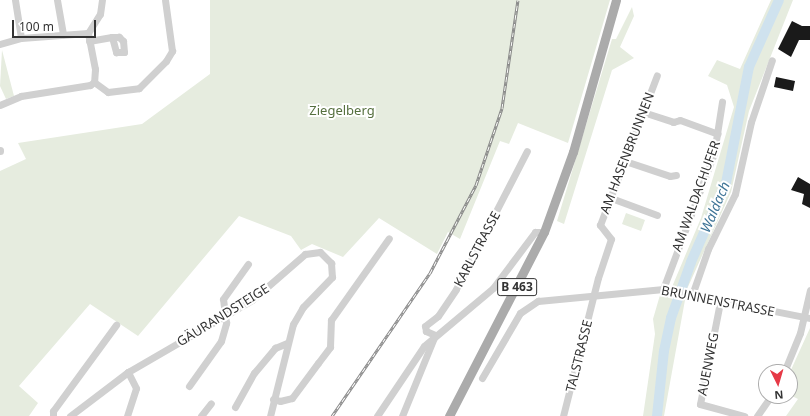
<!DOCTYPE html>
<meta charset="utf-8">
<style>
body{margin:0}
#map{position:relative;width:810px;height:416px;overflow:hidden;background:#fff;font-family:"Noto Sans",sans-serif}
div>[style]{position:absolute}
.green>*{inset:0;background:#e6ecdf}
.river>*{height:10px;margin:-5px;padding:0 5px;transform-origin:5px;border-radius:5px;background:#cfe2ee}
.building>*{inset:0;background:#1a1a1a}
.minor>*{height:7px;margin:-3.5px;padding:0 3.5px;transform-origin:3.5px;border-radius:3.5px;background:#d0d0d0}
.major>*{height:9px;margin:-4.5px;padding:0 4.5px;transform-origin:4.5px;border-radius:4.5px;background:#ababab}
.rail>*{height:3px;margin-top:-1.5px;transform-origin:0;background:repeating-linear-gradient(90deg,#fff 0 4.5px,#888 0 9px);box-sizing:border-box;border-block:1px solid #888}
span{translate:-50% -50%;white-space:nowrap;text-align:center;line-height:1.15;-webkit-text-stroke:4px #fff;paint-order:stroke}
.shield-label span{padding:1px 3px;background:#fff;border:1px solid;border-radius:3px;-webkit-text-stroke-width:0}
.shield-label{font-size:12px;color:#333;font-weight:700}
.park-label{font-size:13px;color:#56703f}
.street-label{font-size:13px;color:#333}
.water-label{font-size:14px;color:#3f7597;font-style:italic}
.north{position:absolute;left:758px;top:364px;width:40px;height:40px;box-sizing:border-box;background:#fff;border:1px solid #adadad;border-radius:50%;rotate:175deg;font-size:11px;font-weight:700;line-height:16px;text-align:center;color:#333}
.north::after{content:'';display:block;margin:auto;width:14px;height:18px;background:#e63946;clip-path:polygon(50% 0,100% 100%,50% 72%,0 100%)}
.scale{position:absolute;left:12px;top:20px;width:84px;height:18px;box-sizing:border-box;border:2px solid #333;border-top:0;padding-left:5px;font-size:12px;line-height:14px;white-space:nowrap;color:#333;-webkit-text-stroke:3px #fff;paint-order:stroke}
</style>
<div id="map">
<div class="green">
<div style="clip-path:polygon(210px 0,610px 0,568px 143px,518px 123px,509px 144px,500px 141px,460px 239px,448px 232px,437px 254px,379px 218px,343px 257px,312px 244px,301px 250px,291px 236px,239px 216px,138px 336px,90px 304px,19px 386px,38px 403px,29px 416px,0 416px,0 171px,26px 159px,18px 143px,142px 124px,210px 74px)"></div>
<div style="clip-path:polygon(771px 0,793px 0,749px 111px,731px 192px,687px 289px,664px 416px,643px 416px,655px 334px,653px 319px,660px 295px,669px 294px,701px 218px,734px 107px,727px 85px,708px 76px,717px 60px,740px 69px)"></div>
<div style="clip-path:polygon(632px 7px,634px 16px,620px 47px,634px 58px,612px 70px,564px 224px,557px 221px,612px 39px,616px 39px)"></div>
<div style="clip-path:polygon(2px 50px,14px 96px,6px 99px,0 86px)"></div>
<div style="clip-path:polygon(626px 213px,645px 220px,641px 231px,622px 224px)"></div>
<div style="clip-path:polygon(810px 328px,810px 416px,786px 416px,798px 399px,790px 395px,790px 372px)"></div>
</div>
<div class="river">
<div style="left:657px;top:416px;width:65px;rotate:-83.9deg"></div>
<div style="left:664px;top:351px;width:34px;rotate:-78deg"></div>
<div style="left:671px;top:318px;width:59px;rotate:-70.3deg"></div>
<div style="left:691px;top:262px;width:86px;rotate:-66.1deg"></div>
<div style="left:726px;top:183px;width:118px;rotate:-78.8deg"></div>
<div style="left:749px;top:67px;width:73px;rotate:-65.9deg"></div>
</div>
<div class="building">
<div style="clip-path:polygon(792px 21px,802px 26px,810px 26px,810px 40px,799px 40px,791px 57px,778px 49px)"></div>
<div style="clip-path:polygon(776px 77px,795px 81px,793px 91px,774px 87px)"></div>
<div style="clip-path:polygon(798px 177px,810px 184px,810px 208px,802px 204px,804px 194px,791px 190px)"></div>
</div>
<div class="minor">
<div style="left:15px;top:0;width:38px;rotate:81deg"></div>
<div style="left:57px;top:0;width:35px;rotate:80deg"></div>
<div style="left:88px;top:33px;width:22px;rotate:-58deg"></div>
<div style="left:100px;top:14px;width:14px;rotate:-82deg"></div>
<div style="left:89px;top:41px;width:23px;rotate:-10deg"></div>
<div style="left:112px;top:37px;width:16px;rotate:75deg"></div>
<div style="left:116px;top:52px;width:8px"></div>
<div style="left:124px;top:52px;width:11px;rotate:-95deg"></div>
<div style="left:123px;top:41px;width:6px;rotate:-135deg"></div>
<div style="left:119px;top:37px;width:7px;rotate:180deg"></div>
<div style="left:0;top:44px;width:22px;rotate:-16deg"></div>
<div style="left:21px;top:38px;width:67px;rotate:-4.3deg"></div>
<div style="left:88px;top:33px;width:37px;rotate:79deg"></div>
<div style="left:95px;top:69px;width:13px;rotate:94deg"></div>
<div style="left:94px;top:82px;width:5px;rotate:143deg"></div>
<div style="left:90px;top:85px;width:70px;rotate:170.9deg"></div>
<div style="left:21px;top:96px;width:23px;rotate:157deg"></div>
<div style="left:94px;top:82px;width:17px;rotate:36deg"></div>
<div style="left:108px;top:92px;width:31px;rotate:-7deg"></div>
<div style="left:139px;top:88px;width:38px;rotate:-45deg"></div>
<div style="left:166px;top:61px;width:12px;rotate:-59deg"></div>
<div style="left:172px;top:51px;width:51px;rotate:-97.8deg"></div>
<div style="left:643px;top:112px;width:32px;rotate:18deg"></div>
<div style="left:673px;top:122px;width:7px;rotate:-16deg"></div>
<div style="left:680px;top:120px;width:40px;rotate:20.2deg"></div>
<div style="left:0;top:150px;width:1px;rotate:90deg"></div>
<div style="left:625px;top:161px;width:47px;rotate:18.4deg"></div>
<div style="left:670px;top:176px;width:6px;rotate:-9deg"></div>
<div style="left:611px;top:198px;width:49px;rotate:20.3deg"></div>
<div style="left:663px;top:289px;width:145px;rotate:-69.4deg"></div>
<div style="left:714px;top:153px;width:52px;rotate:-81.1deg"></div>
<div style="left:692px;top:295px;width:49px;rotate:-70.8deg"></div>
<div style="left:708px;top:249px;width:61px;rotate:-63.9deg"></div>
<div style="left:735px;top:194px;width:74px;rotate:-77.5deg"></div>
<div style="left:751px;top:122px;width:65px;rotate:-71.3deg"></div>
<div style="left:720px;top:302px;width:104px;rotate:101.1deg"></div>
<div style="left:700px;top:404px;width:46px;rotate:15.3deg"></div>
<div style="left:435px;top:335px;width:10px;rotate:-156deg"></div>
<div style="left:426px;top:331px;width:5px;rotate:-101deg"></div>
<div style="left:425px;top:326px;width:16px;rotate:-38deg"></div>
<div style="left:438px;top:316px;width:32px;rotate:-56deg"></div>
<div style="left:456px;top:289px;width:155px;rotate:-62.8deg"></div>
<div style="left:784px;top:372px;width:42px;rotate:-67.7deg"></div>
<div style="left:800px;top:333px;width:44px;rotate:-76.9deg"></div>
<div style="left:482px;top:378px;width:75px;rotate:-59.7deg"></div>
<div style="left:520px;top:313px;width:22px;rotate:-34deg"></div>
<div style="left:538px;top:301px;width:126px;rotate:-5.5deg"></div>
<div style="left:663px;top:289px;width:150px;rotate:11.2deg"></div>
<div style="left:189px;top:386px;width:55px;rotate:-54.6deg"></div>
<div style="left:221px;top:341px;width:19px;rotate:-74deg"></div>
<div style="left:226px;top:323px;width:24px;rotate:-97deg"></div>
<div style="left:223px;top:299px;width:43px;rotate:-54.5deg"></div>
<div style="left:273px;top:399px;width:7px;rotate:16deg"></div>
<div style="left:280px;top:401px;width:12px;rotate:-14deg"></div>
<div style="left:292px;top:398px;width:44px;rotate:-53.4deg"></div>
<div style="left:318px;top:363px;width:20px;rotate:-53deg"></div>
<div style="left:330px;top:347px;width:27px;rotate:-88deg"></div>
<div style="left:331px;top:320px;width:100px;rotate:-54.7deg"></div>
<div style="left:235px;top:407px;width:39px;rotate:-61deg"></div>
<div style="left:254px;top:373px;width:33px;rotate:-50deg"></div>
<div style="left:275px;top:348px;width:13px;rotate:-23deg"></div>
<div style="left:53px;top:416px;width:5px;rotate:-90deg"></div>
<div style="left:53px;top:411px;width:107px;rotate:-53.8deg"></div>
<div style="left:70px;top:416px;width:73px;rotate:-37.2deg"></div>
<div style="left:128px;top:372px;width:143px;rotate:-30.1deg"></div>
<div style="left:252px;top:300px;width:70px;rotate:-41deg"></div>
<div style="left:305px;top:254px;width:15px;rotate:-8deg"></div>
<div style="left:320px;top:252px;width:16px;rotate:45deg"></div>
<div style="left:331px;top:263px;width:14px;rotate:86deg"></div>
<div style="left:332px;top:277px;width:42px;rotate:134deg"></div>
<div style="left:303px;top:307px;width:20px;rotate:120deg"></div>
<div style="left:293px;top:324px;width:95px;rotate:104deg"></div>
<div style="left:127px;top:416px;width:29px;rotate:-72deg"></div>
<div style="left:136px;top:388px;width:18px;rotate:-117deg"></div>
<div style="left:201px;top:416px;width:16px;rotate:-52deg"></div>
<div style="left:377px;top:416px;width:84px;rotate:-56.1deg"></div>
<div style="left:424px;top:346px;width:90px;rotate:-40deg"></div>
<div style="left:493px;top:288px;width:70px;rotate:-53.1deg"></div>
<div style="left:535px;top:232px;width:9px"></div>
<div style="left:402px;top:416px;width:87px;rotate:-67.8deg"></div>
<div style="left:563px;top:416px;width:142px;rotate:-75.8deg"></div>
<div style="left:598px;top:278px;width:41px;rotate:-71.6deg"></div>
<div style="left:611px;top:239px;width:18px;rotate:-128deg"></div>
<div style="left:600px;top:225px;width:160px;rotate:-69.2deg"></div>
<div style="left:757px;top:416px;width:24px;rotate:-55deg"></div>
</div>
<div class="major">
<div style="left:449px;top:416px;width:207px;rotate:-62.7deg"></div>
<div style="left:544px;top:232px;width:85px;rotate:-70.1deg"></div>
<div style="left:573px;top:152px;width:158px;rotate:-74.2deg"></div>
</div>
<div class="rail">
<div style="left:332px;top:416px;width:173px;rotate:-55.6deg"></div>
<div style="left:430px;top:273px;width:99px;rotate:-62.4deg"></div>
<div style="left:476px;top:185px;width:81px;rotate:-71.3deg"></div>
<div style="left:502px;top:108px;width:109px;rotate:-81.6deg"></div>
</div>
<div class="shield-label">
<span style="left:517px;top:287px">B 463</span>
</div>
<div class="park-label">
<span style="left:342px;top:110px">Ziegelberg</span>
</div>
<div class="street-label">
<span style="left:627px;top:153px;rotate:-69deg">AM HASENBRUNNEN</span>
<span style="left:696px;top:196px;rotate:-70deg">AM WALDACHUFER</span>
<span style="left:477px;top:249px;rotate:-62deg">KARLSTRASSE</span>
<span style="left:718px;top:301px;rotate:11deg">BRUNNENSTRASSE</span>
<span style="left:223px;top:315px;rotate:-32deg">GÄURANDSTEIGE</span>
<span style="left:579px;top:356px;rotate:-76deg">TALSTRASSE</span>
<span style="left:708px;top:364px;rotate:-79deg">AUENWEG</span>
</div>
<div class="water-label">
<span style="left:715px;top:207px;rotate:-67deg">Waldach</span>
</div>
<div class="north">N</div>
<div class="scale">100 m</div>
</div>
